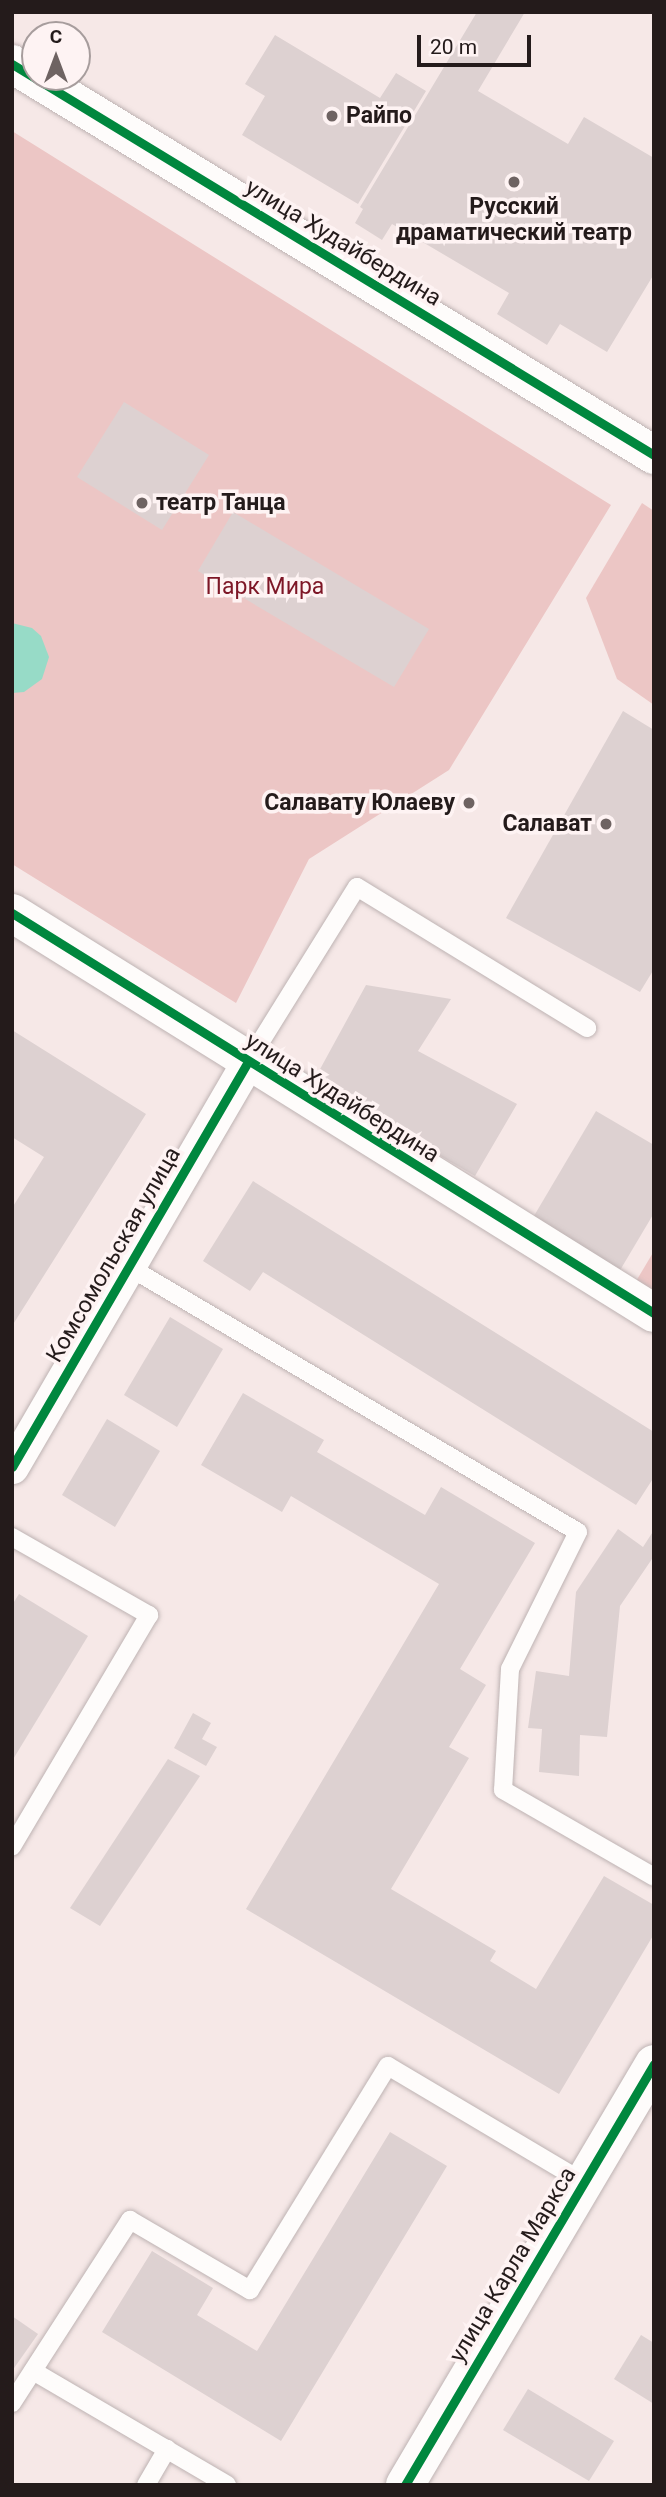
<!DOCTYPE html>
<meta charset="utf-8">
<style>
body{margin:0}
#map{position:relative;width:666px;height:2497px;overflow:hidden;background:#f6e8e7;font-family:Roboto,sans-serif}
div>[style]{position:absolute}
.green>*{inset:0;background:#ecc6c5}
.water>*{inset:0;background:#97dbc7}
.building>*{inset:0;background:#ddd1d1}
.roads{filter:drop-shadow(0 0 2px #beb3b3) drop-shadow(0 0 2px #beb3b3)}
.service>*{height:18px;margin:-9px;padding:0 9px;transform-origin:9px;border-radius:9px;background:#fefcfb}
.minor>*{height:33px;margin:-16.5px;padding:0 16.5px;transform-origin:16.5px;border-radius:16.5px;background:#fefcfb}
.tertiary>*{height:38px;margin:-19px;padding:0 19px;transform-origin:19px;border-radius:19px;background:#fefcfb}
.cycleway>*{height:9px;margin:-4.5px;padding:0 4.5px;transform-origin:4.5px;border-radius:4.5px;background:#00873e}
.dots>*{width:19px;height:19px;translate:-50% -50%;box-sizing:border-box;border:4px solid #fef3f3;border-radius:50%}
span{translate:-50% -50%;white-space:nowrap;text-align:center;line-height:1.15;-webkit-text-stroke:7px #fef3f3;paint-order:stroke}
.poi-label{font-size:23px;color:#241b1b;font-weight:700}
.left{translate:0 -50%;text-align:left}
.right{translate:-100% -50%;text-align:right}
.street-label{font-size:23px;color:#241b1b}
.park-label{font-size:23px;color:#7d1626}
.frame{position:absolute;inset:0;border:14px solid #241b1b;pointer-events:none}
.north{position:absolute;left:21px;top:21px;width:70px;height:70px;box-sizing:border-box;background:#fef3f3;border:2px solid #a79d9d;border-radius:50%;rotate:0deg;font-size:19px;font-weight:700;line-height:28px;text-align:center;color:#241b1b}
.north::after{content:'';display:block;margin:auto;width:24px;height:32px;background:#6e6362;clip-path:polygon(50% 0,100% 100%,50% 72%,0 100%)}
.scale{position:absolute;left:417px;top:35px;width:114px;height:32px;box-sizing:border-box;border:4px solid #241b1b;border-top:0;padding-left:9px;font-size:21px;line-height:24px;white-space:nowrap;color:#241b1b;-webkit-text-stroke:5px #fef3f3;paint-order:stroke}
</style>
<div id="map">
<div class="green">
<div style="clip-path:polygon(12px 131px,611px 505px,449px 770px,309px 859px,236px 1003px,12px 864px)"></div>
<div style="clip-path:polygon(642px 503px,654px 511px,654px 705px,617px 679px,586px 598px)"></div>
<div style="clip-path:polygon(654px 1251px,654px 1307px,629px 1293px)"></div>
</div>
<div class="water">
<div style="clip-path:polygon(12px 623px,32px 628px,41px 636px,49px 657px,42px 679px,24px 692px,12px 693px)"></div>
</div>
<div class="building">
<div style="clip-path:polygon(477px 12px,525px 12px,478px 91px,568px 144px,584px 117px,654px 158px,654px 274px,607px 352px,560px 324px,547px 345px,497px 314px,509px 293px,392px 224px,382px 240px,355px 223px,363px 209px,360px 207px)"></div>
<div style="clip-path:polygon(275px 35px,380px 98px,396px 73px,426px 91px,358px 204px,242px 135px,265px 96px,245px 84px)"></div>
<div style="clip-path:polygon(124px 402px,209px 455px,162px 530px,77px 477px)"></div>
<div style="clip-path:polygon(233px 512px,429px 629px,394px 687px,198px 571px)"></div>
<div style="clip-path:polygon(623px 711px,654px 730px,654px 969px,640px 992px,506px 918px)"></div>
<div style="clip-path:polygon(366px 985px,451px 999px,418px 1051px,517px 1104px,475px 1176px,313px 1082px)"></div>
<div style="clip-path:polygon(12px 1030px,146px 1114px,12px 1326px,12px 1208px,44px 1157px,12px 1137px)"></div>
<div style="clip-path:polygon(596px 1111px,654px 1145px,654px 1213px,619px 1272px,531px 1221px)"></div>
<div style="clip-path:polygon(253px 1181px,654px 1432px,654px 1477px,636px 1505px,263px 1272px,250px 1291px,203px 1261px)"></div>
<div style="clip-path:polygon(170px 1317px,223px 1349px,177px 1427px,124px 1395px)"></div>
<div style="clip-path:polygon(243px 1393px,324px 1440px,317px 1452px,425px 1515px,441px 1487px,535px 1543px,460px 1669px,486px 1685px,449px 1747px,469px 1758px,391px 1889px,496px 1951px,490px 1961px,536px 1989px,604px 1876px,654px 1905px,654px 1934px,559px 2094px,246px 1909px,439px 1584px,291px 1496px,282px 1512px,201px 1465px)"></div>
<div style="clip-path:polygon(107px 1419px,160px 1451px,115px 1527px,62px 1495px)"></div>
<div style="clip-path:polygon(618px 1529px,643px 1547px,654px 1530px,654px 1556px,620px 1606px,607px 1737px,580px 1735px,579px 1776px,539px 1772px,542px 1729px,528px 1728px,536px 1671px,569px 1676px,576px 1592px)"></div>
<div style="clip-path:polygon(19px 1594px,88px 1636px,12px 1761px,12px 1605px)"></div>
<div style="clip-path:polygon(193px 1713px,211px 1723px,202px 1739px,217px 1747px,206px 1766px,174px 1748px)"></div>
<div style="clip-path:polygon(168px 1759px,200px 1776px,100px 1926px,70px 1908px)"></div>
<div style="clip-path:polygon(390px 2132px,447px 2166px,281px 2441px,102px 2332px,152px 2251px,213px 2288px,197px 2315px,257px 2351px)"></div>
<div style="clip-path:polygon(12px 2316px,38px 2334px,12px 2371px)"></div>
<div style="clip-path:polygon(641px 2335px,654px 2343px,654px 2404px,614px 2379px)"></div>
<div style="clip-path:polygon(528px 2389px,614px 2441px,589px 2481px,503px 2430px)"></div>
</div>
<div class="roads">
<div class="service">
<div style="left:248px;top:1062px;width:206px;rotate:-58.1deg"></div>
<div style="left:357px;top:887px;width:270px;rotate:31.5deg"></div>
<div style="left:129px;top:1267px;width:521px;rotate:30.55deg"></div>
<div style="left:578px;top:1532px;width:153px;rotate:116.4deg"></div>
<div style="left:510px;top:1669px;width:121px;rotate:93.3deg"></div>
<div style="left:503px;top:1790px;width:174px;rotate:29.9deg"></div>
<div style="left:12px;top:1537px;width:158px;rotate:29.7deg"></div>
<div style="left:149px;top:1615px;width:269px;rotate:120.6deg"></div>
<div style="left:33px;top:2371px;width:225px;rotate:30.4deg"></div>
<div style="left:12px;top:2403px;width:218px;rotate:-57.2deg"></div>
<div style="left:130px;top:2220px;width:139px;rotate:30.3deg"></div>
<div style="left:250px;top:2290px;width:263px;rotate:-58.4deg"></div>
<div style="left:388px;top:2066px;width:229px;rotate:30.7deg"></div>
<div style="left:146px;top:2485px;width:42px;rotate:-59.7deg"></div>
</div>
<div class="minor">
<div style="left:12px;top:1467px;width:469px;rotate:-59.8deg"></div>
</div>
<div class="tertiary">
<div style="left:12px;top:64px;width:752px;rotate:31.34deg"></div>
<div style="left:12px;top:913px;width:756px;rotate:31.93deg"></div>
<div style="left:405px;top:2485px;width:489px;rotate:-59.4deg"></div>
</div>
</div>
<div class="cycleway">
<div style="left:12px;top:64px;width:752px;rotate:31.34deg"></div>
<div style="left:12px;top:913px;width:756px;rotate:31.93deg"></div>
<div style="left:12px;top:1467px;width:469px;rotate:-59.8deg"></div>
<div style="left:405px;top:2485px;width:489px;rotate:-59.4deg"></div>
</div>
<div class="dots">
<div style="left:332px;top:116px;background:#6e6362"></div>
<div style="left:514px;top:182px;background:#6e6362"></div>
<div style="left:142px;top:503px;background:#6e6362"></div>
<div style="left:469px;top:803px;background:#6e6362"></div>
<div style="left:606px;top:824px;background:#6e6362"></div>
</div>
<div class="poi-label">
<span class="left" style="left:346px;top:116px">Райпо</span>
<span style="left:514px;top:220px">Русский<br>драматический театр</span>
<span class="left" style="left:156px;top:503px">театр Танца</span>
<span class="right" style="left:455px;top:803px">Салавату Юлаеву</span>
<span class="right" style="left:592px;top:824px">Салават</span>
</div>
<div class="street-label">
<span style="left:343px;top:243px;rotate:31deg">улица Худайбердина</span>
<span style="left:342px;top:1098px;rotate:32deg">улица Худайбердина</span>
<span style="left:114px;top:1255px;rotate:-60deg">Комсомольская улица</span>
<span style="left:513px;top:2265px;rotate:-59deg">улица Карла Маркса</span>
</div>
<div class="park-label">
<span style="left:265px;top:587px">Парк Мира</span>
</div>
<div class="frame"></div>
<div class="north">С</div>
<div class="scale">20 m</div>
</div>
